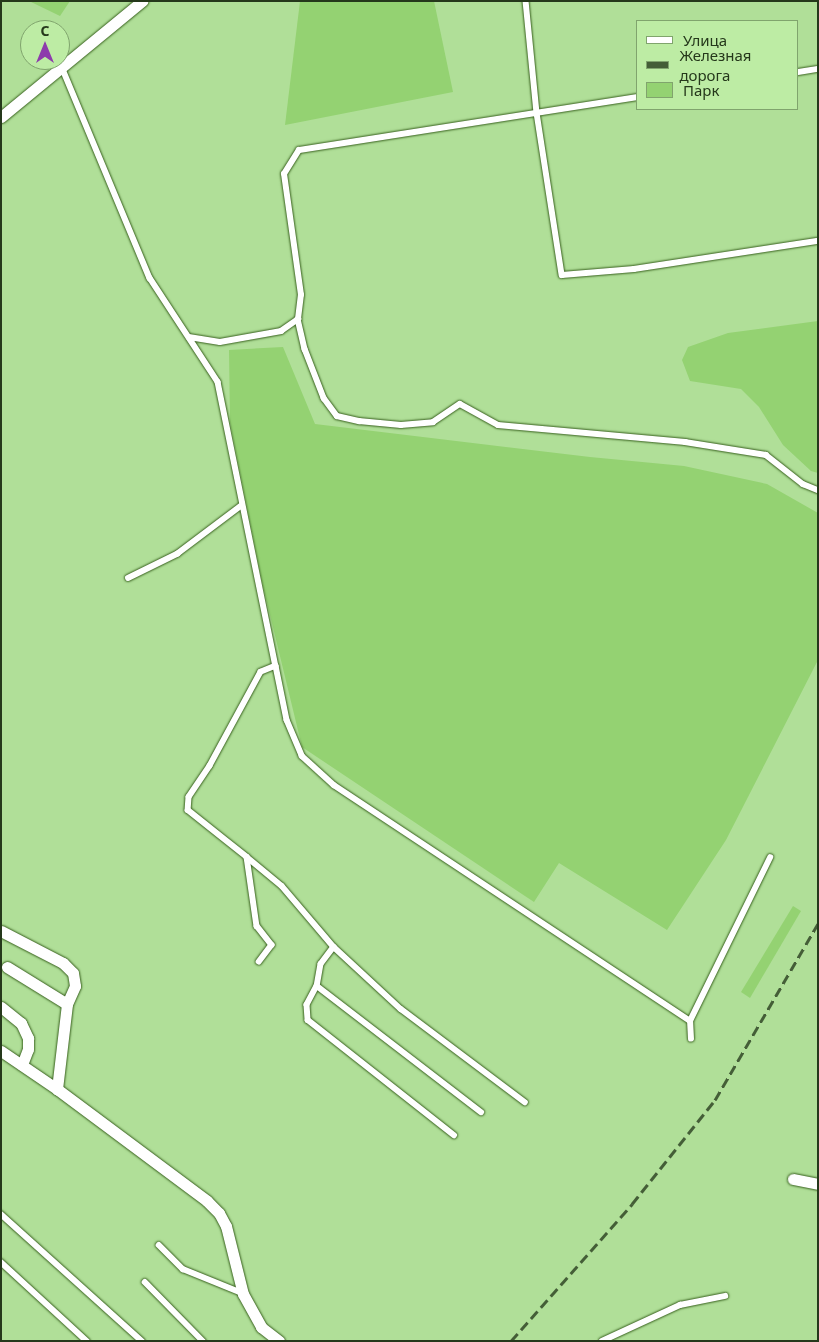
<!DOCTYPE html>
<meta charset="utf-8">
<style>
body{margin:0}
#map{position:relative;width:819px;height:1342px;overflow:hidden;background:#b0df98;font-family:"Noto Sans",sans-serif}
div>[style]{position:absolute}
.green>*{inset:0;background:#94d272}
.roads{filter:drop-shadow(0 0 1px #37601d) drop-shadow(0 0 1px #37601d)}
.lane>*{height:5.5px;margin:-2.75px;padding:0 2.75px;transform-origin:2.75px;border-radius:2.75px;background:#fff}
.street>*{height:11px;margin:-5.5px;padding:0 5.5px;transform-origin:5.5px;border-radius:5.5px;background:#fff}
.rail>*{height:3px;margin-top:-1.5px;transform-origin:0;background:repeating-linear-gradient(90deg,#445e37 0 10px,transparent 0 15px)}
span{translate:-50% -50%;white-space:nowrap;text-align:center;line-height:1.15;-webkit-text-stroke:4px #bdeca4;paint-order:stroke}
.frame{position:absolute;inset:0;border:2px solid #25381b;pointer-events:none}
.legend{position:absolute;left:636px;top:20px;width:162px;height:90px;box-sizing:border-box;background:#bdeca4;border:1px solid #80a46d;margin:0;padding:6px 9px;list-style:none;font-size:15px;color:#25381b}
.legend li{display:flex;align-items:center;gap:10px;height:25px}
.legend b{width:25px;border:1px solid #80a46d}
.north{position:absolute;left:20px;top:20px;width:50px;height:50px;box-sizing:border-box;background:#bdeca4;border:1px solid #80a46d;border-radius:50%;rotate:0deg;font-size:14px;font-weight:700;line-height:20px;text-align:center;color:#25381b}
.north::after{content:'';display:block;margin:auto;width:18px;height:22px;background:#8d3cac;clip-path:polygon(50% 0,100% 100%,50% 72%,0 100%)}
</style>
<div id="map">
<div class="green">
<div style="clip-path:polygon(29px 1px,70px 1px,60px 16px)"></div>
<div style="clip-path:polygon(300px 1px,434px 1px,453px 92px,285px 125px)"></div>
<div style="clip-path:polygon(818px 321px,818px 473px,811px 471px,783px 445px,759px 407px,741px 389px,690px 381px,682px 360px,688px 347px,728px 333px)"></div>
<div style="clip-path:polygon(283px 347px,315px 424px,590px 457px,684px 466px,767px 484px,818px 513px,818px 660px,726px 840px,667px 930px,559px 863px,534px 902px,302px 747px,263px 586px,230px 422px,229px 350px)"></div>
<div style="clip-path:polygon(793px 906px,801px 911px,750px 998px,741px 992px)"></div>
</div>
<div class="roads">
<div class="lane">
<div style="left:526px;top:1px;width:113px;rotate:84.4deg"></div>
<div style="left:537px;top:113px;width:164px;rotate:81.2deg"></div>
<div style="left:562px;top:275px;width:72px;rotate:-4.8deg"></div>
<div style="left:634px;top:269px;width:186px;rotate:-8.7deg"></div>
<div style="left:62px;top:67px;width:229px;rotate:67.4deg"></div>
<div style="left:150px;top:278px;width:124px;rotate:56.8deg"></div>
<div style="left:218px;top:382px;width:290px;rotate:78.5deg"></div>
<div style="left:276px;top:666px;width:16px;rotate:158deg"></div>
<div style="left:261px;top:672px;width:107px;rotate:118.5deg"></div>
<div style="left:210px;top:766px;width:37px;rotate:124deg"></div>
<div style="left:189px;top:797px;width:13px;rotate:94deg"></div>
<div style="left:188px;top:810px;width:75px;rotate:38.5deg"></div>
<div style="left:247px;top:857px;width:70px;rotate:81.8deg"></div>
<div style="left:257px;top:926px;width:24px;rotate:52deg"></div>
<div style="left:272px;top:945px;width:21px;rotate:127deg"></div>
<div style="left:798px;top:72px;width:20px;rotate:-9deg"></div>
<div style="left:298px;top:319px;width:31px;rotate:77deg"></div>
<div style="left:305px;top:349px;width:53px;rotate:68.8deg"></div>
<div style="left:324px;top:398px;width:22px;rotate:54deg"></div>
<div style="left:337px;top:416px;width:23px;rotate:13deg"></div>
<div style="left:359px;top:421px;width:42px;rotate:5.4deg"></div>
<div style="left:401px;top:425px;width:32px;rotate:-5deg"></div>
<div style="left:433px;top:422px;width:32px;rotate:-34deg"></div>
<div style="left:460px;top:404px;width:43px;rotate:28.9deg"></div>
<div style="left:498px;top:425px;width:188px;rotate:5.2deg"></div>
<div style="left:685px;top:442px;width:82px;rotate:9.1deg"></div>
<div style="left:766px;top:455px;width:47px;rotate:38.1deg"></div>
<div style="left:803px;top:484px;width:16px;rotate:22deg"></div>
<div style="left:189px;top:337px;width:31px;rotate:9deg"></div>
<div style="left:220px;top:342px;width:62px;rotate:-10.2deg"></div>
<div style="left:281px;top:331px;width:21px;rotate:-35deg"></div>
<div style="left:298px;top:319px;width:24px;rotate:-83deg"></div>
<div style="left:301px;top:295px;width:122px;rotate:-98deg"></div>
<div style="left:284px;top:174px;width:28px;rotate:-58deg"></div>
<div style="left:299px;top:150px;width:343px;rotate:-8.9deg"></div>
<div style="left:128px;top:578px;width:55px;rotate:-26.1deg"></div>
<div style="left:177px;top:554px;width:81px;rotate:-37deg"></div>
<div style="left:276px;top:666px;width:55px;rotate:78.5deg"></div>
<div style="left:287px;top:720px;width:39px;rotate:67deg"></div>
<div style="left:302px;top:756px;width:43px;rotate:42.2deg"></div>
<div style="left:334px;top:785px;width:427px;rotate:33.5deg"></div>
<div style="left:247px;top:857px;width:45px;rotate:39.6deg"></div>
<div style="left:282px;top:886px;width:80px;rotate:49.6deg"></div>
<div style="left:334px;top:947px;width:91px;rotate:42.8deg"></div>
<div style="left:401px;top:1009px;width:155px;rotate:36.9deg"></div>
<div style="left:334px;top:947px;width:21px;rotate:127deg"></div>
<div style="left:321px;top:964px;width:22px;rotate:100deg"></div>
<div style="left:317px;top:986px;width:21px;rotate:118deg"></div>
<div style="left:307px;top:1005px;width:15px;rotate:86deg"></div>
<div style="left:308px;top:1020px;width:186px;rotate:38.2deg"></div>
<div style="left:317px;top:986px;width:207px;rotate:37.5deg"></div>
<div style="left:691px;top:1039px;width:18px;rotate:-93deg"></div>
<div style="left:690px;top:1021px;width:182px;rotate:-63.9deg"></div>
<div style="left:1px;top:1214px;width:190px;rotate:42deg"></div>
<div style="left:159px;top:1245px;width:34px;rotate:45deg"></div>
<div style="left:183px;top:1269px;width:64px;rotate:22.1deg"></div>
<div style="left:1px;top:1262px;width:117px;rotate:42.6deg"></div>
<div style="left:145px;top:1282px;width:83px;rotate:45.5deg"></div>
<div style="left:602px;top:1341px;width:86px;rotate:-24.8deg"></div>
<div style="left:680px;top:1305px;width:46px;rotate:-11.3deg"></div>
</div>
<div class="street">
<div style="left:1px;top:117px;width:183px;rotate:-39.4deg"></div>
<div style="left:1px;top:931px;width:70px;rotate:27.3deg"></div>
<div style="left:63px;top:963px;width:14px;rotate:45deg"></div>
<div style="left:73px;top:973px;width:13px;rotate:81deg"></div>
<div style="left:75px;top:986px;width:20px;rotate:114deg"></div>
<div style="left:67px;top:1004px;width:86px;rotate:96.7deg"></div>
<div style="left:7px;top:967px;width:70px;rotate:31.7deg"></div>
<div style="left:1px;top:1007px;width:26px;rotate:39deg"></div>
<div style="left:21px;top:1023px;width:17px;rotate:65deg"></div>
<div style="left:28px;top:1038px;width:11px;rotate:90deg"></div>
<div style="left:28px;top:1049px;width:17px;rotate:111deg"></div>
<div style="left:1px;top:1051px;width:68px;rotate:34.2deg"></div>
<div style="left:57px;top:1089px;width:187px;rotate:36.7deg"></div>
<div style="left:207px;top:1201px;width:17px;rotate:45deg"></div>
<div style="left:219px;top:1213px;width:15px;rotate:62deg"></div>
<div style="left:226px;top:1226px;width:70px;rotate:76deg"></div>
<div style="left:243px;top:1294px;width:38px;rotate:61deg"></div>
<div style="left:261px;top:1327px;width:23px;rotate:38deg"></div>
<div style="left:793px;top:1179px;width:25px;rotate:11deg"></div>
</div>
</div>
<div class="rail">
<div style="left:511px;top:1341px;width:183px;rotate:-48.5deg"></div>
<div style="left:632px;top:1204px;width:133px;rotate:-51.4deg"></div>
<div style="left:715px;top:1100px;width:204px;rotate:-59.7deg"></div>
</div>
<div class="frame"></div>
<ul class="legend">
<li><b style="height:6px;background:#fff"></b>Улица</li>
<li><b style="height:6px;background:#445e37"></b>Железная дорога</li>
<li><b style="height:14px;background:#94d272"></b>Парк</li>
</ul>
<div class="north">С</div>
</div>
